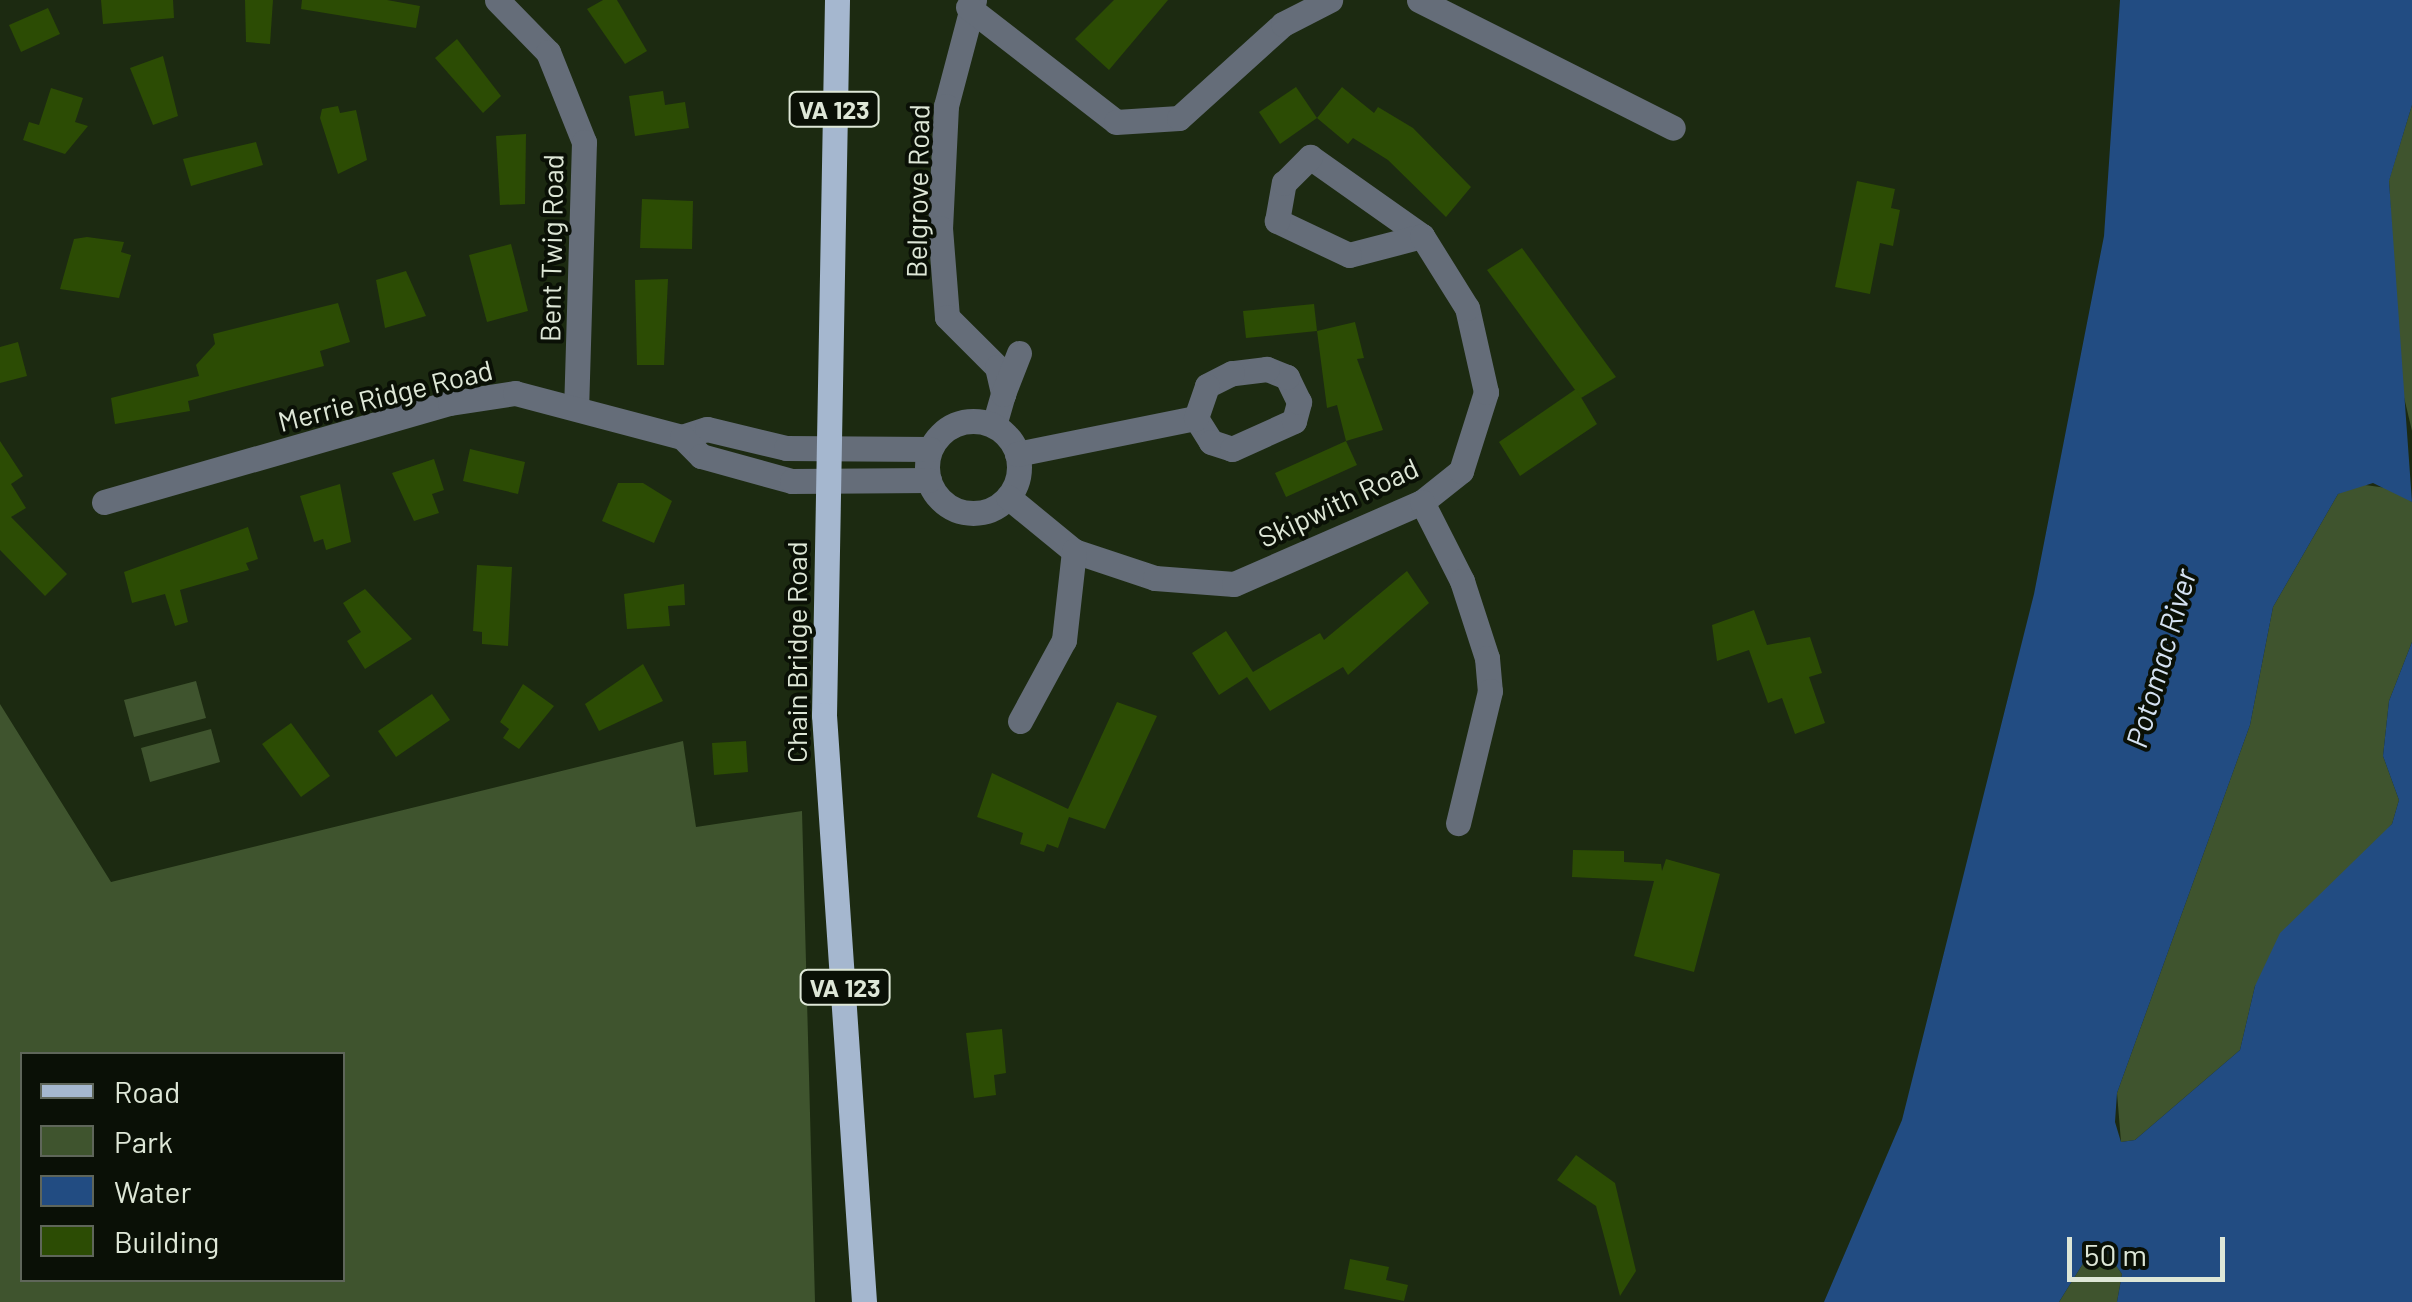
<!DOCTYPE html>
<style>
body{margin:0}
#map{position:relative;width:2412px;height:1302px;overflow:hidden;background:#1c2a11;font-family:Barlow,sans-serif}
div>[style]{position:absolute}
.green>*{inset:0;background:#3f542e}
.water>*{inset:0;background:#224c82}
.building>*{inset:0;background:#2c4c04}
.minor>*{height:25px;margin:-12.5px;padding:0 12.5px;transform-origin:12.5px;border-radius:12.5px;background:#656d79}
.minor>.ring{margin:-12.5px;padding:0;box-sizing:content-box;background:none;border:25px solid #656d79;border-radius:50%}
.major>*{height:25px;margin:-12.5px;padding:0 12.5px;transform-origin:12.5px;border-radius:12.5px;background:#a5b7cf}
span{translate:-50% -50%;white-space:nowrap;text-align:center;line-height:1.15;-webkit-text-stroke:8px #0a1006;paint-order:stroke}
.shield-label span{padding:2px 8px;background:#0a1006;border:2px solid;border-radius:8px;-webkit-text-stroke-width:0}
.shield-label{font-size:25px;color:#dee7d7;font-weight:700}
.street-label{font-size:28px;color:#dee7d7}
.water-label{font-size:30px;color:#d5e2f2;font-style:italic}
.legend{position:absolute;left:20px;top:1052px;width:325px;height:230px;box-sizing:border-box;background:#0a1006;border:2px solid #5f665a;margin:0;padding:12px 18px;list-style:none;font-size:30px;color:#dee7d7}
.legend li{display:flex;align-items:center;gap:20px;height:50px}
.legend b{width:50px;border:2px solid #5f665a}
.scale{position:absolute;left:2067px;top:1237px;width:158px;height:45px;box-sizing:border-box;border:5px solid #dee7d7;border-top:0;padding-left:12px;font-size:30px;line-height:35px;white-space:nowrap;color:#dee7d7;-webkit-text-stroke:8px #0a1006;paint-order:stroke}
</style>
<div id="map">
<div class="green">
<div style="clip-path:polygon(2412px 105px,2412px 431px,2399px 376px,2389px 180px)"></div>
<div style="clip-path:polygon(2358px 484px,2394px 489px,2412px 502px,2412px 642px,2389px 701px,2383px 756px,2399px 800px,2392px 824px,2255px 986px,2240px 1050px,2135px 1140px,2121px 1142px,2117px 1093px,2250px 725px,2273px 607px,2338px 494px)"></div>
<div style="clip-path:polygon(196px 681px,206px 718px,134px 737px,124px 700px)"></div>
<div style="clip-path:polygon(evenodd,0 704px,111px 882px,683px 741px,696px 827px,802px 811px,815px 1302px,0 1302px,0 704px,22px 1054px,342px 1054px,342px 1280px,22px 1280px,22px 1054px)"></div>
<div style="clip-path:polygon(211px 729px,220px 762px,150px 782px,141px 748px)"></div>
<div style="clip-path:polygon(2092px 1249px,2105px 1249px,2122px 1274px,2117px 1302px,2059px 1302px)"></div>
</div>
<div class="water">
<div style="clip-path:polygon(2120px 0,2412px 0,2412px 105px,2389px 181px,2412px 502px,2373px 483px,2338px 494px,2273px 607px,2250px 725px,2117px 1093px,2115px 1122px,2121px 1142px,2135px 1140px,2240px 1050px,2255px 986px,2280px 933px,2392px 824px,2399px 800px,2383px 756px,2389px 701px,2412px 642px,2412px 1302px,2117px 1302px,2122px 1274px,2105px 1250px,2092px 1249px,2059px 1302px,1824px 1302px,1902px 1120px,2034px 594px,2104px 236px)"></div>
</div>
<div class="building">
<div style="clip-path:polygon(101px 0,173px 0,174px 18px,103px 24px)"></div>
<div style="clip-path:polygon(245px 0,273px 0,270px 44px,246px 42px)"></div>
<div style="clip-path:polygon(302px 0,387px 0,420px 6px,416px 28px,301px 9px)"></div>
<div style="clip-path:polygon(603px 0,617px 0,647px 51px,625px 64px,587px 9px)"></div>
<div style="clip-path:polygon(1114px 0,1168px 0,1109px 70px,1075px 39px)"></div>
<div style="clip-path:polygon(48px 8px,60px 34px,21px 52px,9px 25px)"></div>
<div style="clip-path:polygon(457px 39px,501px 96px,483px 113px,435px 58px)"></div>
<div style="clip-path:polygon(163px 56px,178px 116px,153px 125px,130px 68px)"></div>
<div style="clip-path:polygon(1296px 87px,1317px 118px,1280px 144px,1259px 112px)"></div>
<div style="clip-path:polygon(1342px 87px,1374px 113px,1378px 107px,1413px 128px,1471px 187px,1446px 217px,1388px 160px,1353px 138px,1348px 144px,1317px 118px)"></div>
<div style="clip-path:polygon(51px 88px,83px 98px,75px 122px,88px 126px,65px 154px,23px 140px,29px 122px,39px 125px)"></div>
<div style="clip-path:polygon(663px 91px,665px 105px,685px 102px,689px 128px,635px 136px,629px 96px)"></div>
<div style="clip-path:polygon(338px 106px,340px 113px,356px 110px,367px 160px,338px 174px,320px 118px,322px 109px)"></div>
<div style="clip-path:polygon(526px 134px,525px 204px,500px 205px,496px 136px)"></div>
<div style="clip-path:polygon(256px 142px,263px 165px,191px 186px,183px 159px)"></div>
<div style="clip-path:polygon(1857px 181px,1895px 189px,1891px 208px,1900px 210px,1893px 246px,1880px 243px,1870px 294px,1835px 287px)"></div>
<div style="clip-path:polygon(642px 199px,693px 201px,692px 249px,640px 248px)"></div>
<div style="clip-path:polygon(87px 237px,124px 242px,121px 252px,131px 255px,119px 298px,60px 289px,74px 239px)"></div>
<div style="clip-path:polygon(511px 244px,528px 311px,487px 322px,469px 255px)"></div>
<div style="clip-path:polygon(1522px 248px,1616px 377px,1581px 398px,1487px 270px)"></div>
<div style="clip-path:polygon(406px 271px,426px 316px,385px 328px,376px 280px)"></div>
<div style="clip-path:polygon(668px 279px,664px 365px,637px 365px,635px 280px)"></div>
<div style="clip-path:polygon(338px 303px,350px 342px,320px 351px,324px 366px,188px 401px,190px 411px,115px 424px,111px 398px,199px 376px,196px 365px,215px 344px,213px 334px)"></div>
<div style="clip-path:polygon(1314px 304px,1317px 331px,1246px 338px,1243px 311px)"></div>
<div style="clip-path:polygon(1355px 322px,1364px 358px,1357px 359px,1383px 430px,1346px 441px,1337px 405px,1327px 408px,1317px 331px)"></div>
<div style="clip-path:polygon(18px 342px,27px 376px,0 383px,0 347px)"></div>
<div style="clip-path:polygon(1576px 389px,1597px 424px,1520px 476px,1499px 442px)"></div>
<div style="clip-path:polygon(0 441px,23px 476px,11px 484px,26px 508px,11px 517px,67px 574px,45px 596px,0 550px)"></div>
<div style="clip-path:polygon(1346px 441px,1357px 465px,1286px 497px,1275px 473px)"></div>
<div style="clip-path:polygon(470px 449px,525px 462px,518px 494px,463px 481px)"></div>
<div style="clip-path:polygon(434px 459px,444px 490px,432px 494px,439px 513px,414px 521px,392px 473px)"></div>
<div style="clip-path:polygon(618px 483px,643px 483px,672px 501px,654px 543px,602px 521px)"></div>
<div style="clip-path:polygon(340px 484px,351px 542px,326px 550px,323px 539px,314px 542px,300px 496px)"></div>
<div style="clip-path:polygon(248px 527px,258px 559px,246px 563px,249px 570px,180px 590px,188px 622px,175px 626px,165px 594px,132px 603px,124px 572px)"></div>
<div style="clip-path:polygon(477px 565px,512px 567px,508px 646px,482px 644px,482px 632px,473px 631px)"></div>
<div style="clip-path:polygon(1407px 571px,1429px 603px,1348px 675px,1343px 667px,1270px 711px,1247px 677px,1219px 695px,1192px 653px,1226px 631px,1253px 672px,1320px 633px,1324px 640px)"></div>
<div style="clip-path:polygon(684px 584px,685px 605px,668px 606px,670px 626px,627px 629px,624px 594px)"></div>
<div style="clip-path:polygon(365px 589px,412px 639px,365px 669px,347px 641px,361px 632px,343px 603px)"></div>
<div style="clip-path:polygon(1754px 610px,1767px 645px,1810px 637px,1822px 673px,1809px 677px,1825px 723px,1795px 734px,1782px 698px,1768px 703px,1749px 650px,1717px 661px,1712px 625px)"></div>
<div style="clip-path:polygon(643px 664px,663px 701px,599px 731px,585px 704px)"></div>
<div style="clip-path:polygon(523px 684px,554px 706px,519px 749px,503px 738px,509px 729px,500px 722px)"></div>
<div style="clip-path:polygon(432px 694px,450px 720px,396px 757px,378px 731px)"></div>
<div style="clip-path:polygon(1117px 702px,1157px 716px,1105px 829px,1069px 817px,1058px 848px,1047px 844px,1044px 852px,1020px 844px,1023px 833px,977px 817px,992px 773px,1068px 809px)"></div>
<div style="clip-path:polygon(291px 723px,330px 776px,301px 797px,262px 744px)"></div>
<div style="clip-path:polygon(746px 741px,748px 772px,714px 775px,712px 743px)"></div>
<div style="clip-path:polygon(1573px 850px,1624px 851px,1624px 862px,1661px 864px,1662px 871px,1666px 859px,1720px 874px,1694px 972px,1634px 956px,1654px 881px,1572px 877px)"></div>
<div style="clip-path:polygon(1002px 1029px,1006px 1073px,994px 1075px,996px 1095px,974px 1098px,966px 1033px)"></div>
<div style="clip-path:polygon(1576px 1155px,1615px 1183px,1636px 1271px,1620px 1296px,1596px 1206px,1557px 1180px)"></div>
<div style="clip-path:polygon(1350px 1259px,1389px 1267px,1386px 1280px,1408px 1285px,1404px 1301px,1344px 1289px)"></div>
</div>
<div class="minor">
<div style="left:497px;top:0;width:73px;rotate:45.6deg"></div>
<div style="left:548px;top:52px;width:97px;rotate:68.2deg"></div>
<div style="left:584px;top:142px;width:263px;rotate:91.7deg"></div>
<div style="left:974px;top:0;width:110px;rotate:104.8deg"></div>
<div style="left:946px;top:106px;width:122px;rotate:92.8deg"></div>
<div style="left:940px;top:228px;width:89px;rotate:85.5deg"></div>
<div style="left:947px;top:317px;width:71px;rotate:45deg"></div>
<div style="left:997px;top:367px;width:28px;rotate:77deg"></div>
<div style="left:1003px;top:394px;width:32px;rotate:106deg"></div>
<div style="left:1419px;top:0;width:284px;rotate:26.7deg"></div>
<div style="left:968px;top:7px;width:187px;rotate:37.8deg"></div>
<div style="left:1116px;top:122px;width:63px;rotate:-3.6deg"></div>
<div style="left:1179px;top:118px;width:140px;rotate:-42.1deg"></div>
<div style="left:1283px;top:24px;width:53px;rotate:-27.1deg"></div>
<div style="left:1310px;top:157px;width:137px;rotate:35.2deg"></div>
<div style="left:1422px;top:236px;width:75px;rotate:165.4deg"></div>
<div style="left:1349px;top:255px;width:80px;rotate:-154.7deg"></div>
<div style="left:1277px;top:221px;width:39px;rotate:-80deg"></div>
<div style="left:1284px;top:183px;width:37px;rotate:-45deg"></div>
<div style="left:1003px;top:394px;width:44px;rotate:-68.7deg"></div>
<div class="ring" style="left:927px;top:421px;width:67px;height:67px"></div>
<div style="left:682px;top:437px;width:26px;rotate:-18deg"></div>
<div style="left:707px;top:429px;width:81px;rotate:13.5deg"></div>
<div style="left:786px;top:448px;width:144px;rotate:0.4deg"></div>
<div style="left:1017px;top:454px;width:183px;rotate:-11.4deg"></div>
<div style="left:1196px;top:418px;width:28px;rotate:58deg"></div>
<div style="left:1211px;top:442px;width:22px;rotate:18deg"></div>
<div style="left:1232px;top:449px;width:68px;rotate:-24.3deg"></div>
<div style="left:1294px;top:421px;width:20px;rotate:-75deg"></div>
<div style="left:1299px;top:402px;width:28px;rotate:-116deg"></div>
<div style="left:1287px;top:377px;width:22px;rotate:-158deg"></div>
<div style="left:1267px;top:369px;width:35px;rotate:173deg"></div>
<div style="left:1232px;top:373px;width:28px;rotate:153deg"></div>
<div style="left:1207px;top:386px;width:34px;rotate:109deg"></div>
<div style="left:1008px;top:497px;width:85px;rotate:39.3deg"></div>
<div style="left:1074px;top:551px;width:85px;rotate:18.4deg"></div>
<div style="left:1155px;top:578px;width:79px;rotate:4.3deg"></div>
<div style="left:1234px;top:584px;width:205px;rotate:-23.6deg"></div>
<div style="left:1422px;top:502px;width:50px;rotate:-38.5deg"></div>
<div style="left:1461px;top:471px;width:83px;rotate:-72.4deg"></div>
<div style="left:1486px;top:392px;width:86px;rotate:-102.7deg"></div>
<div style="left:1467px;top:308px;width:85px;rotate:-122deg"></div>
<div style="left:104px;top:502px;width:360px;rotate:-16deg"></div>
<div style="left:450px;top:403px;width:66px;rotate:-8.7deg"></div>
<div style="left:515px;top:393px;width:173px;rotate:14.8deg"></div>
<div style="left:682px;top:437px;width:27px;rotate:45deg"></div>
<div style="left:701px;top:456px;width:94px;rotate:15.4deg"></div>
<div style="left:792px;top:481px;width:137px;rotate:-0.4deg"></div>
<div style="left:1422px;top:502px;width:89px;rotate:63.1deg"></div>
<div style="left:1462px;top:581px;width:81px;rotate:72deg"></div>
<div style="left:1487px;top:658px;width:33px;rotate:85deg"></div>
<div style="left:1490px;top:691px;width:136px;rotate:103.6deg"></div>
<div style="left:1020px;top:721px;width:92px;rotate:-61.5deg"></div>
<div style="left:1064px;top:640px;width:90px;rotate:-83.6deg"></div>
</div>
<div class="major">
<div style="left:837px;top:0;width:715px;rotate:91.04deg"></div>
<div style="left:824px;top:715px;width:588px;rotate:86.1deg"></div>
</div>
<div class="shield-label">
<span style="left:834px;top:109px">VA 123</span>
<span style="left:845px;top:987px">VA 123</span>
</div>
<div class="street-label">
<span style="left:917px;top:191px;rotate:-89deg">Belgrove Road</span>
<span style="left:551px;top:248px;rotate:-89deg">Bent Twig Road</span>
<span style="left:385px;top:395px;rotate:-14deg">Merrie Ridge Road</span>
<span style="left:1338px;top:502px;rotate:-25deg">Skipwith Road</span>
<span style="left:796px;top:652px;rotate:-90deg">Chain Bridge Road</span>
</div>
<div class="water-label">
<span style="left:2160px;top:658px;rotate:-74deg">Potomac River</span>
</div>
<ul class="legend">
<li><b style="height:12px;background:#a5b7cf"></b>Road</li>
<li><b style="height:28px;background:#3f542e"></b>Park</li>
<li><b style="height:28px;background:#224c82"></b>Water</li>
<li><b style="height:28px;background:#2c4c04"></b>Building</li>
</ul>
<div class="scale">50 m</div>
</div>
